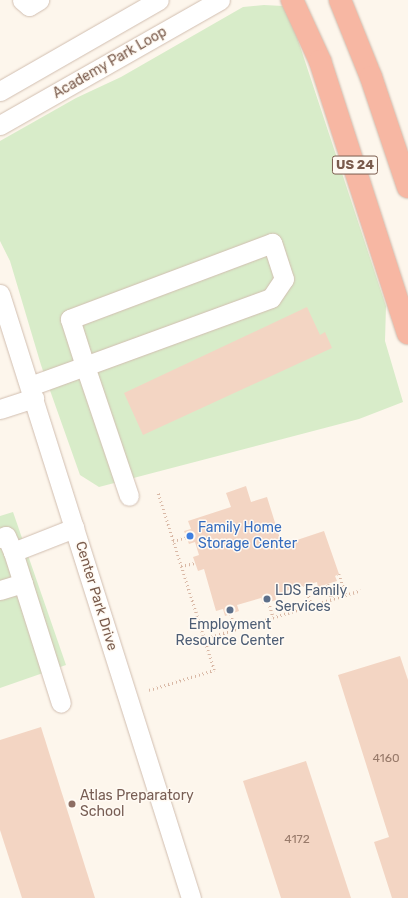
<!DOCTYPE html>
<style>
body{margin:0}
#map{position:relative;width:408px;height:898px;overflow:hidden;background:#fdf6ec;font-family:Rubik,sans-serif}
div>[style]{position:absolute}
.green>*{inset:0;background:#d8ecc9}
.building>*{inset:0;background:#f3d5c3}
.path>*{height:2.5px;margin-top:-1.25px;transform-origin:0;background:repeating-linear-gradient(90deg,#d9b8a5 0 1px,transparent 0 4px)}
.roads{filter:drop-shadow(0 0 1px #d1beb0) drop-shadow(0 0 1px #d1beb0)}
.minor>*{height:19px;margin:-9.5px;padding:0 9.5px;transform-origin:9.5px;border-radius:9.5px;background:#fff}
.highway>*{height:22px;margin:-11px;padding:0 11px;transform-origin:11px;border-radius:11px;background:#f7b7a3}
.dots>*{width:11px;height:11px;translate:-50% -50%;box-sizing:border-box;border:2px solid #fffaf3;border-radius:50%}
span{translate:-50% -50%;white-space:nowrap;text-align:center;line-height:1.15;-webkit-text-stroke:3px #fffaf3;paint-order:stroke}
.number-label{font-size:12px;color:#987a6a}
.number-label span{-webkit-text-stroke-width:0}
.shield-label span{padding:1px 3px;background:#fffaf3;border:1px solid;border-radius:3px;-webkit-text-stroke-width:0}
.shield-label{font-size:13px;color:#7a5c4d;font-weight:700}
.street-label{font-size:14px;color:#7a5c4d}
.shop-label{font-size:14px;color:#366cbe}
.left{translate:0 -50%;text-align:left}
.service-label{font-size:14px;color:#4e5e75}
.education-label{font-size:14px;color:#785e54}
</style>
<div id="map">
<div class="green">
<div style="clip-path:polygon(264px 5px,283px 6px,295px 31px,386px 306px,385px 341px,403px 402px,359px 419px,99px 487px,80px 475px,41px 365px,10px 261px,0 241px,0 141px,76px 98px,121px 77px,243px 7px)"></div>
<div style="clip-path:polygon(13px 512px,66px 665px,0 688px,0 516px)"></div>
</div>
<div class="building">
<div style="clip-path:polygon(307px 307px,320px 335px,325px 332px,332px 348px,143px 435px,124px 393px)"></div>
<div style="clip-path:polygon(246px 486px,251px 502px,267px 497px,282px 545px,324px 531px,339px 574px,335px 576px,337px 581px,318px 587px,317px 582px,275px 594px,276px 600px,263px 604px,261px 598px,237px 605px,239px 611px,225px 616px,223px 609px,216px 611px,204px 569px,198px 571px,193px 557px,199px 555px,195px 542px,189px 544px,184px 531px,191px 529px,188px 521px,231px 507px,226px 493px)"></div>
<div style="clip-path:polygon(400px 656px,408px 680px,408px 898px,392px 898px,374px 842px,389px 837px,338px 675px)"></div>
<div style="clip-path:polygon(41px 727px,95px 898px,22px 898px,0 830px,0 740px)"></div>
<div style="clip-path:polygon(306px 761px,351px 898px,281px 898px,243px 781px)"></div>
</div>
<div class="path">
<div style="left:173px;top:541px;width:15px;rotate:-16deg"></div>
<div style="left:181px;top:566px;width:14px;rotate:-12deg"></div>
<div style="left:339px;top:574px;width:21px;rotate:71deg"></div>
<div style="left:328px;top:584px;width:16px;rotate:75deg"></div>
<div style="left:305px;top:585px;width:21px;rotate:71deg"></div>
<div style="left:269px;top:602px;width:16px;rotate:75deg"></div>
<div style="left:231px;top:614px;width:16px;rotate:75deg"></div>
<div style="left:204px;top:639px;width:164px;rotate:-17.3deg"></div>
<div style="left:149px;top:690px;width:68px;rotate:-17.1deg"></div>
<div style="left:214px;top:670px;width:186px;rotate:-107.6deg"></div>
</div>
<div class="roads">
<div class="minor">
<div style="left:22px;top:0;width:9px;rotate:41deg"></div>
<div style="left:29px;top:6px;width:12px;rotate:-31deg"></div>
<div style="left:0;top:91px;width:183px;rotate:-29.8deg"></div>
<div style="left:0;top:125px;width:253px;rotate:-29.6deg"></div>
<div style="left:0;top:294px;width:633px;rotate:72.45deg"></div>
<div style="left:30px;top:386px;width:59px;rotate:-20deg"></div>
<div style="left:85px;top:366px;width:198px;rotate:-20.1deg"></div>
<div style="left:271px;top:298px;width:23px;rotate:-56deg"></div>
<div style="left:284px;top:279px;width:38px;rotate:-108deg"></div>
<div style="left:272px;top:243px;width:216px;rotate:159.4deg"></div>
<div style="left:70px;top:319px;width:49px;rotate:72.3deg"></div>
<div style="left:85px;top:366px;width:137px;rotate:71.3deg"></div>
<div style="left:0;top:409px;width:36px;rotate:-18deg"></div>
<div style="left:0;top:538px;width:6px;rotate:-18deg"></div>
<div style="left:6px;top:536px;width:17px;rotate:66deg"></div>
<div style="left:13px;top:552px;width:66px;rotate:-21.5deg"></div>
<div style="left:13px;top:552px;width:158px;rotate:72.4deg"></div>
<div style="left:0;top:590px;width:24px;rotate:-17deg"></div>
</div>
<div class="highway">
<div style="left:292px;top:0;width:67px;rotate:65.3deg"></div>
<div style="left:320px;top:61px;width:286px;rotate:72.1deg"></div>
<div style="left:340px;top:0;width:83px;rotate:68.1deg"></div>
<div style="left:371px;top:77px;width:116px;rotate:71.4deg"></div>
</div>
</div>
<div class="dots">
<div style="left:190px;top:536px;background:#3f7fe0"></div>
<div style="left:267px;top:599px;background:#5c6f8a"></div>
<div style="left:230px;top:610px;background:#5c6f8a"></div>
<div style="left:72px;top:804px;background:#8d6e63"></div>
</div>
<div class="number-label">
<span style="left:386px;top:759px">4160</span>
<span style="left:297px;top:840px">4172</span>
</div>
<div class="shield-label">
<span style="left:355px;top:165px">US 24</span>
</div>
<div class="street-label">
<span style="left:110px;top:63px;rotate:-30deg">Academy Park Loop</span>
<span style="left:96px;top:596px;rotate:73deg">Center Park Drive</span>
</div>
<div class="shop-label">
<span class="left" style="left:198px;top:536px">Family Home<br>Storage Center</span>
</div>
<div class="service-label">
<span class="left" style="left:275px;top:599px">LDS Family<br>Services</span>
<span style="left:230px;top:633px">Employment<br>Resource Center</span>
</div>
<div class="education-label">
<span class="left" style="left:80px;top:804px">Atlas Preparatory<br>School</span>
</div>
</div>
